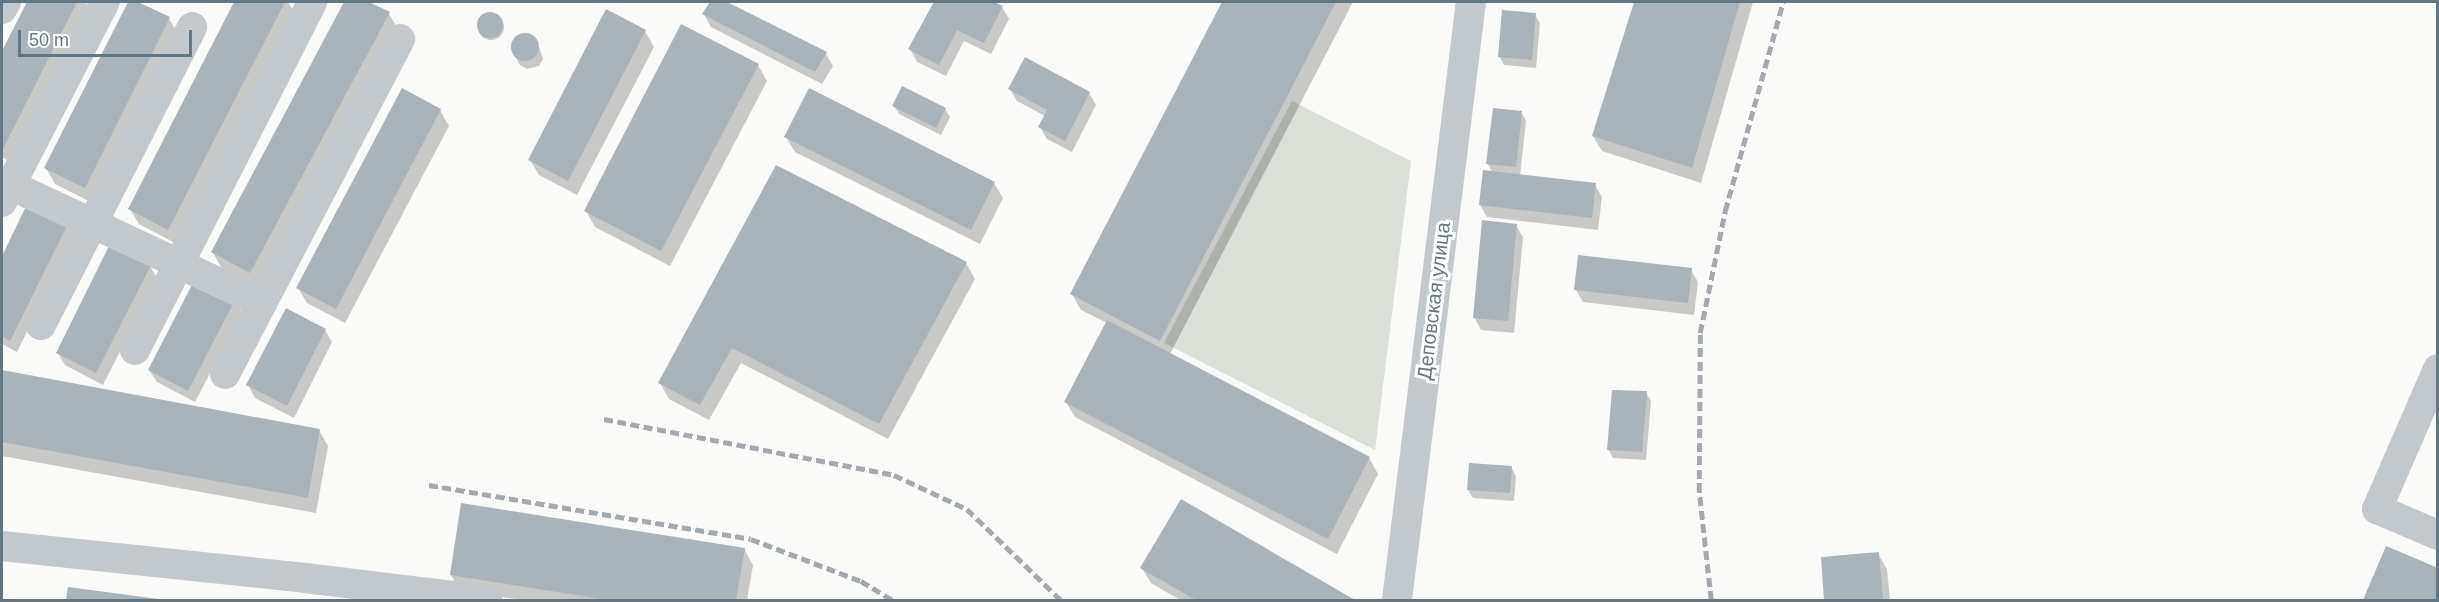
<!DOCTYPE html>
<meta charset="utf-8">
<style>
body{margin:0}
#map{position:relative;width:2439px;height:602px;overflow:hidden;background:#fafaf8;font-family:Arial,sans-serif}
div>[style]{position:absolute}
.green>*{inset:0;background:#dadfd7}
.shadow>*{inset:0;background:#0003}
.round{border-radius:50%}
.building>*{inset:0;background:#aab3b9}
.minor>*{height:30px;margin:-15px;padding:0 15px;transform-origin:15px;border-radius:15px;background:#c3c8cc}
.rail>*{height:4.5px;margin-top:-2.25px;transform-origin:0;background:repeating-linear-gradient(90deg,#a2aab0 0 9px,transparent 0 13.5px)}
span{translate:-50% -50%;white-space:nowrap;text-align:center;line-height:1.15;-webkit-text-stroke:6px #fff;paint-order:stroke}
.street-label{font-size:20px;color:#657683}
.frame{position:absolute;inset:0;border:3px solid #657683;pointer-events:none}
.scale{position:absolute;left:18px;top:30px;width:174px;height:27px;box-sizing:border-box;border:3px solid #657683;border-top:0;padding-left:8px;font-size:18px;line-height:21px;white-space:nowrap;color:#657683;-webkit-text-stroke:4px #fff;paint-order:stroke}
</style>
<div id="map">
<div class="green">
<div style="clip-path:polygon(1292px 101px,1411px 161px,1375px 450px,1164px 343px)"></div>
</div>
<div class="shadow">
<div style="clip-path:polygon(28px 2px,85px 2px,89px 10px,12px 163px,2px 157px,2px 54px)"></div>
<div style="clip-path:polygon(129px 2px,135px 2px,169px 19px,178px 34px,93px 203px,55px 184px,46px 168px)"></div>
<div style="clip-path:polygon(236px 2px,288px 2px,295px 14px,177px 244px,139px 224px,130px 209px)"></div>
<div style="clip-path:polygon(346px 2px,366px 2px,389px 14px,398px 29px,259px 287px,221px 267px,212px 251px)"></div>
<div style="clip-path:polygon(711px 2px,724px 2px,826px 54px,833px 66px,822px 84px,711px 27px,704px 14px)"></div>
<div style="clip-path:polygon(935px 2px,991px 2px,1002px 7px,1009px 19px,991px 54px,964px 41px,946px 76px,917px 62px,910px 49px)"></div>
<div style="clip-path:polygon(1224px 2px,1353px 2px,1170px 354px,1369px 458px,1378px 474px,1337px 554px,1075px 417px,1066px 402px,1107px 323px,1081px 310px,1072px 294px)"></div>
<div style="clip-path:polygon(1636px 2px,1753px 2px,1701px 183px,1602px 151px,1593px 136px)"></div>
<div class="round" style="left:478px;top:14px;width:26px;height:26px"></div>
<div style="clip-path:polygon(1535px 15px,1540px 23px,1536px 68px,1504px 65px,1499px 56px)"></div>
<div style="clip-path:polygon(645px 31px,654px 47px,577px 195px,539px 175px,530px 160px)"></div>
<div style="clip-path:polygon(522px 35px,534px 38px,539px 47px,543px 59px,539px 66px,527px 69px,520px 65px,515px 56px,512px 47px,515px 39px)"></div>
<div style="clip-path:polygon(758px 65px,767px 81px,670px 266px,595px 227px,586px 211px)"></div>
<div style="clip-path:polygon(1010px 89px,1089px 93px,1096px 105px,1072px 152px,1047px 139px,1040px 127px,1045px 116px,1017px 101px)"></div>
<div style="clip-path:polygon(894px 106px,945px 109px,950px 117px,941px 135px,899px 114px)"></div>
<div style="clip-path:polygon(440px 110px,449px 126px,345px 323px,307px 303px,298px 288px)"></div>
<div style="clip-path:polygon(1522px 113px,1526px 121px,1520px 176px,1595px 185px,1602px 197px,1598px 230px,1487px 217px,1480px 205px,1493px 173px,1487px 163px)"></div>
<div style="clip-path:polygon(786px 137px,994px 183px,1003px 198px,980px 244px,795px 152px)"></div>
<div style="clip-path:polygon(777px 167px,966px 263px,975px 279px,888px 439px,741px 363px,709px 420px,669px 399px,660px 383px)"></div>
<div style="clip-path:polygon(32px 198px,78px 229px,17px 352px,2px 344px,2px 259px)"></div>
<div style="clip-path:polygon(1516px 225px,1523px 237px,1514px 333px,1481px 330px,1474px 317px)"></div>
<div style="clip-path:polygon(150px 266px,157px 278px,103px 385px,65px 365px,58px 353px)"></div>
<div style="clip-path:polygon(1691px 270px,1698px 282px,1694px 315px,1583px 302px,1576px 290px)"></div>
<div style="clip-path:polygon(235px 300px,242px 312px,195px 402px,157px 382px,149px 370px)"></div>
<div style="clip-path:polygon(325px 330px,332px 342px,294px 418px,255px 398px,248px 385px)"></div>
<div style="clip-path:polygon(2px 372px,319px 430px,328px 446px,316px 513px,2px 456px)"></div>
<div style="clip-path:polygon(1646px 393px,1651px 401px,1646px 460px,1613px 458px,1608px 449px)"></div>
<div style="clip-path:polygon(1511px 467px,1516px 476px,1514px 501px,1473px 498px,1468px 490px)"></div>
<div style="clip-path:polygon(1182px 501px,1352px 600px,1180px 600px,1151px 583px,1142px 568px)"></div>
<div style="clip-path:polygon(2387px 548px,2438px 570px,2438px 600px,2364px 600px)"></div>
<div style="clip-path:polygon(744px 549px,753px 565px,747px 600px,523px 600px,460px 591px,451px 575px)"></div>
<div style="clip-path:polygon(1878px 554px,1887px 569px,1890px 600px,1825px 600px,1822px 558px)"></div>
<div style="clip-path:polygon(70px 588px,157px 600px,68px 600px)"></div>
</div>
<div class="building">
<div style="clip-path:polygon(27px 2px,77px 2px,2px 151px,2px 51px)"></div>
<div style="clip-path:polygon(128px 2px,138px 2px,170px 17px,85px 188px,44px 168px)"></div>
<div style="clip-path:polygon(234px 2px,285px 2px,168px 230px,128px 209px)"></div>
<div style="clip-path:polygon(344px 2px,369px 2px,390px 12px,250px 273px,211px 252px)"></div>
<div style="clip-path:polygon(710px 2px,727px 2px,827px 52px,815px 72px,702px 14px)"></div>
<div style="clip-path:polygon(934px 2px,994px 2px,1003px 6px,984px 43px,957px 30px,939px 65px,908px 49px)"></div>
<div style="clip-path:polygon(1222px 2px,1336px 2px,1160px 341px,1070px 294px)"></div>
<div style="clip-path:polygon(1634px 2px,1740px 2px,1692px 168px,1592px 136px)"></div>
<div style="clip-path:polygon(606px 9px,646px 30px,568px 181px,528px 160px)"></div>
<div style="clip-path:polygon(1502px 10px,1536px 13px,1532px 60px,1498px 57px)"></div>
<div class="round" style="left:477px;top:12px;width:26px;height:26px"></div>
<div style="clip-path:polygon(681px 24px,759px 64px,661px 251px,584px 211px)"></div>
<div class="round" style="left:511px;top:33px;width:28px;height:28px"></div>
<div style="clip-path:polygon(1025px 57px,1090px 92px,1065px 141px,1038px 127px,1047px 110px,1008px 89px)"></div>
<div style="clip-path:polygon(902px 86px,946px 108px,936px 128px,892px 106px)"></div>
<div style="clip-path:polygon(402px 88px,441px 109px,336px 309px,296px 288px)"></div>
<div style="clip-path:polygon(809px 88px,995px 182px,971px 230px,784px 137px)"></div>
<div style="clip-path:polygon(1493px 108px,1522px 111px,1516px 167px,1486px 164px)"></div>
<div style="clip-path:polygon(776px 165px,967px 262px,879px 424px,732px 348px,700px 405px,658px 383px)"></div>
<div style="clip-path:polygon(1483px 170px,1596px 183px,1592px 218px,1479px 205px)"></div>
<div style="clip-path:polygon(31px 196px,72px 216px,10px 341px,2px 336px,2px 256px)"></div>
<div style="clip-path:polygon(1482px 220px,1517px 224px,1508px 321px,1473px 318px)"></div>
<div style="clip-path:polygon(110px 244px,151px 265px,96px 373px,56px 353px)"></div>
<div style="clip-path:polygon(1578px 255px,1692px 268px,1688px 303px,1574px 290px)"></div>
<div style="clip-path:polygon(196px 277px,236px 298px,188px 391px,148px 370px)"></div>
<div style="clip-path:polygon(286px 308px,326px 329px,287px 406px,246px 385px)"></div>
<div style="clip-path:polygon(1107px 320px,1370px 457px,1328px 539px,1064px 402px)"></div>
<div style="clip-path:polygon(2px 370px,320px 429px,308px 498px,2px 442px)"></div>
<div style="clip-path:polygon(1612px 390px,1647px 391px,1642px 452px,1607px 450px)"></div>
<div style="clip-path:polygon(1469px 463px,1512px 466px,1510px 493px,1467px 490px)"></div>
<div style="clip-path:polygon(1181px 499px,1355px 600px,1196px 600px,1140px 568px)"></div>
<div style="clip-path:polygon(461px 503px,745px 548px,736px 600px,608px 600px,450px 575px)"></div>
<div style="clip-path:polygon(2386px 546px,2438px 568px,2438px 600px,2363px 600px)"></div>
<div style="clip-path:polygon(1879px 552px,1883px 600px,1824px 600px,1821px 557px)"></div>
<div style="clip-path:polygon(68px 587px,158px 599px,158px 600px,66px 600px)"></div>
</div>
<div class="minor">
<div style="left:2px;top:9px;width:8px;rotate:-60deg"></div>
<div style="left:2px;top:181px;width:287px;rotate:25.1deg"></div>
<div style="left:2px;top:202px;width:225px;rotate:-62.8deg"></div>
<div style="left:41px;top:325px;width:334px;rotate:-63.1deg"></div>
<div style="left:135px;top:350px;width:390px;rotate:-63deg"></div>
<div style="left:2438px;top:369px;width:153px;rotate:113.5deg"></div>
<div style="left:2377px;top:509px;width:66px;rotate:23.1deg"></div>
<div style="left:225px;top:374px;width:378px;rotate:-62.4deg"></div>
<div style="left:2px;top:546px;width:305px;rotate:6deg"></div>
<div style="left:305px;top:578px;width:184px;rotate:6.9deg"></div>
<div style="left:1397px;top:600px;width:603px;rotate:-82.95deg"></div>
</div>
<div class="rail">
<div style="left:604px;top:419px;width:295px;rotate:10.9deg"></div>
<div style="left:894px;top:475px;width:81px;rotate:25deg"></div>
<div style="left:967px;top:509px;width:131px;rotate:44.1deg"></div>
<div style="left:429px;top:485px;width:326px;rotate:9.5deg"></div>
<div style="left:751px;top:539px;width:118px;rotate:20.9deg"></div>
<div style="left:861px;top:581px;width:37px;rotate:31deg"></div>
<div style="left:1711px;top:600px;width:109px;rotate:-96.3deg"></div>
<div style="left:1699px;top:492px;width:159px;rotate:-89.6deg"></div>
<div style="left:1700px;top:333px;width:125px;rotate:-78.4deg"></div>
<div style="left:1725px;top:211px;width:217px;rotate:-74.5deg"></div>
</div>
<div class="street-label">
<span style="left:1434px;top:301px;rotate:-83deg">Деповская улица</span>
</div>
<div class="frame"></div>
<div class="scale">50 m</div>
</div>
